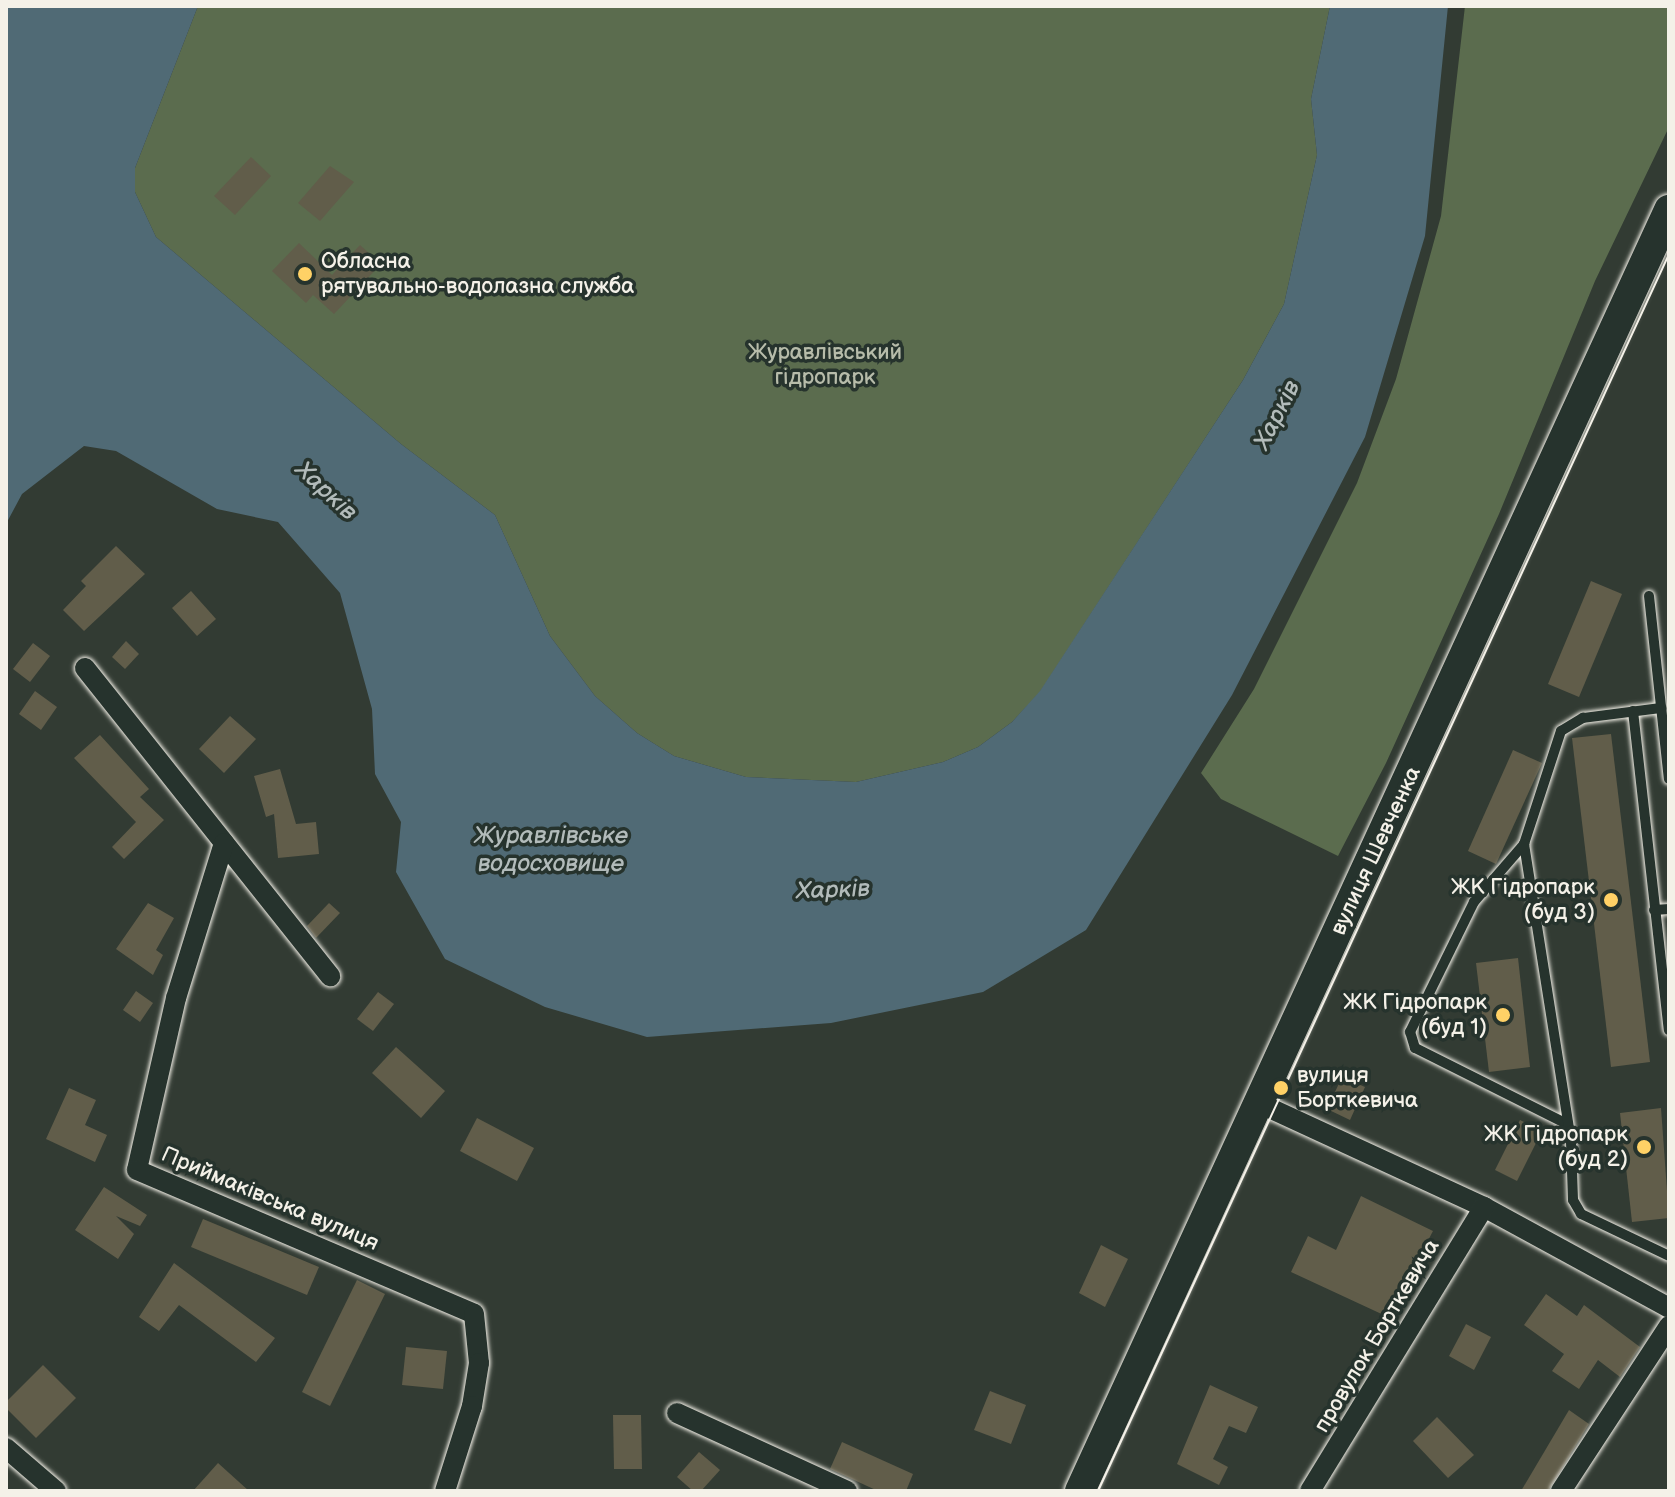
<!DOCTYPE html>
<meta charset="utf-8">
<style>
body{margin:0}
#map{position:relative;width:1675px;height:1497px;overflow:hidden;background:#323b33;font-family:"Balsamiq Sans",sans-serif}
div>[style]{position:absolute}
.green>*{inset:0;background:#5b6c4e}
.water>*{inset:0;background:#506a75}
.building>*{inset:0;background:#615d4a}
.roads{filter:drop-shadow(0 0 2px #f4f1e8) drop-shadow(0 0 2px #f4f1e8)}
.lane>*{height:10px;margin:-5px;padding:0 5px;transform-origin:5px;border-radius:5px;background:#26332d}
.street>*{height:20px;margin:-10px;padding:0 10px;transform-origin:10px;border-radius:10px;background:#26332d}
.primary>*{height:30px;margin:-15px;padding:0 15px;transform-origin:15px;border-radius:15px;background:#26332d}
.tram>*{height:2px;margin:-1px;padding:0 1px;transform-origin:1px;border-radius:1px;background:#f4f1e8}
.dots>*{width:22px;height:22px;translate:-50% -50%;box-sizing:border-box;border:4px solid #26332d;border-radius:50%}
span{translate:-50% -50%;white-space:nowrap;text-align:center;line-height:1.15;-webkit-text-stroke:7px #26332d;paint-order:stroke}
.poi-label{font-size:22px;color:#f4f1e8}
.left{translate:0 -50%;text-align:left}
.right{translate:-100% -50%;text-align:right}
.park-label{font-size:22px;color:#b7bcaa}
.street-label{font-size:22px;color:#f4f1e8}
.water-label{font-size:24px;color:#b2bbba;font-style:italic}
.frame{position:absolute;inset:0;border:8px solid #f4f1e8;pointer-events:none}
</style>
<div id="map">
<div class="green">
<div style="clip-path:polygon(198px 6px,1330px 6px,1311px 99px,1317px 155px,1284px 304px,1243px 380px,1040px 692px,1012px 722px,978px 747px,943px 762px,856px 782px,746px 777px,674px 756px,637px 733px,595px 696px,550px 636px,495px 515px,401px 444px,156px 237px,135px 192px,135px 168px)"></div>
<div style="clip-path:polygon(1465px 6px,1669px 6px,1669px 127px,1595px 281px,1499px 514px,1386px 763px,1338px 856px,1221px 799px,1201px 773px,1254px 689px,1357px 483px,1396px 379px,1441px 216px)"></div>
</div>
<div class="water">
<div style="clip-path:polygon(6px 6px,198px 6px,135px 168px,135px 192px,156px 237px,401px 444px,495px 515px,550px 636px,595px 696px,637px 733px,674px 756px,746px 777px,856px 782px,943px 762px,978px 747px,1012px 722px,1040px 691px,1243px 380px,1284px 304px,1317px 155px,1311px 99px,1330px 6px,1448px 6px,1425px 236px,1365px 437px,1232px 695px,1086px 930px,983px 992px,831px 1023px,647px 1037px,545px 1007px,445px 959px,396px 872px,401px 822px,375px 774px,372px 709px,340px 593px,278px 522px,217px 509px,116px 451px,84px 446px,22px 494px,6px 524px)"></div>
</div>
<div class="building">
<div style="clip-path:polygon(251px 157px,271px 176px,235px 215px,214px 196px)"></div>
<div style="clip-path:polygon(330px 166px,354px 182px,320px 221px,298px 203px)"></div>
<div style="clip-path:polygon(299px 243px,332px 275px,360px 245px,381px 264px,334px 314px,313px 295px,306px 303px,272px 271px)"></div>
<div style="clip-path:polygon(116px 546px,145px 574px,84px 631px,63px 610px,86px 586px,81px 581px)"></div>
<div style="clip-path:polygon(1591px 581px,1622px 594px,1579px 697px,1548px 684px)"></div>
<div style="clip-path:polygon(191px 591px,216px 619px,197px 636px,172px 608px)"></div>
<div style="clip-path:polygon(126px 641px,139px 654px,125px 669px,112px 657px)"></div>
<div style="clip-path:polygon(33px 643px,50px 656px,30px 682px,13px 669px)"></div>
<div style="clip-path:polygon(35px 691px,57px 707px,41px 730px,19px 714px)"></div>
<div style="clip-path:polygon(230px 716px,256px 739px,224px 773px,199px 749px)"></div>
<div style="clip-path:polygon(1611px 734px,1650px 1062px,1611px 1067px,1572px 738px)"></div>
<div style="clip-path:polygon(100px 735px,149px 789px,140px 797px,164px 820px,124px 859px,112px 847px,136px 822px,74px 758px)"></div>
<div style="clip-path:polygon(1513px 750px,1542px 763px,1496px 864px,1468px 851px)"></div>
<div style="clip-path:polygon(280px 769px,296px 824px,316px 822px,319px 854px,278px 858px,274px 814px,266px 817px,254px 776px)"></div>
<div style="clip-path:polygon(148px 903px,174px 918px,156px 950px,163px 955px,153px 975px,116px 949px)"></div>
<div style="clip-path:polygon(329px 903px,340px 913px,316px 938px,307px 926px)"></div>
<div style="clip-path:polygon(1518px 958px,1530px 1067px,1489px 1072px,1476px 963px)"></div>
<div style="clip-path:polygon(136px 991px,153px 1003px,140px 1022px,123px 1010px)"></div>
<div style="clip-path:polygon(378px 992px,394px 1004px,373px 1031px,357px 1019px)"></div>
<div style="clip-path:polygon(396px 1047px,445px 1091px,421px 1118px,372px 1073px)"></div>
<div style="clip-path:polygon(1342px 1077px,1365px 1087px,1350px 1120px,1327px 1109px)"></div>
<div style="clip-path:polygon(69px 1088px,96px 1100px,85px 1125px,107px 1135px,95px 1162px,46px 1139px)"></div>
<div style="clip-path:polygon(1661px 1108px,1669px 1218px,1632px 1222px,1620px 1113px)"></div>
<div style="clip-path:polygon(477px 1118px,534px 1148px,517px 1181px,460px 1151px)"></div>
<div style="clip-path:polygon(1520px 1120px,1542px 1131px,1517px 1181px,1495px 1170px)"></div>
<div style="clip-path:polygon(104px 1187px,147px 1215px,140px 1226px,116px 1216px,134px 1234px,118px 1259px,75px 1230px)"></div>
<div style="clip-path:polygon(1361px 1196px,1433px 1231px,1388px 1317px,1291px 1272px,1308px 1236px,1336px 1250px)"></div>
<div style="clip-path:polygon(203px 1219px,319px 1267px,307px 1295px,191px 1247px)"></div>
<div style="clip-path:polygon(1101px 1245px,1128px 1259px,1105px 1307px,1079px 1293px)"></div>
<div style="clip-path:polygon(174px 1263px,275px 1338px,256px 1362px,179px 1305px,159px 1331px,139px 1317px)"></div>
<div style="clip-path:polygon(357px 1280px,385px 1294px,330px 1406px,302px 1392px)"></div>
<div style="clip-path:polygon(1546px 1294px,1577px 1316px,1584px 1305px,1640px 1347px,1620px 1377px,1598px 1360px,1579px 1389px,1552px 1371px,1564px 1354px,1524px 1325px)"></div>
<div style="clip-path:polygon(1466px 1324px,1491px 1337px,1474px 1370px,1449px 1356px)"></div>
<div style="clip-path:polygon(406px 1347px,447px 1351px,443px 1389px,402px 1385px)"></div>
<div style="clip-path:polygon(43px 1365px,76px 1398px,36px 1438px,6px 1408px,6px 1402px)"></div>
<div style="clip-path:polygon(1210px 1385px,1258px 1407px,1246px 1433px,1229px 1426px,1213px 1459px,1228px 1467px,1219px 1485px,1177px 1464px)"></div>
<div style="clip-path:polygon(990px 1391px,1026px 1405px,1011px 1444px,974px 1430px)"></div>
<div style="clip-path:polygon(1569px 1410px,1589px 1424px,1548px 1491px,1521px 1491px)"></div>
<div style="clip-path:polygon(613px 1415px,641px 1415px,642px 1469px,614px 1469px)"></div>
<div style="clip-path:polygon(1437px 1417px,1474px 1455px,1448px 1478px,1413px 1441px)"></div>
<div style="clip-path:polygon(842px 1442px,913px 1474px,906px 1491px,878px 1491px,830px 1469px)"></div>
<div style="clip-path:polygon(699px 1452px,720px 1470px,701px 1491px,693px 1491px,677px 1477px)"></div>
<div style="clip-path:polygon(218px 1463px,249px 1491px,193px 1491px)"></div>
</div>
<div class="roads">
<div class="lane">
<div style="left:1649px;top:596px;width:184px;rotate:83.8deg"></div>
<div style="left:1633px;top:711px;width:321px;rotate:83.6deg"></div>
<div style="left:1524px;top:844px;width:119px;rotate:-71.9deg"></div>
<div style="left:1561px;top:731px;width:26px;rotate:-31deg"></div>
<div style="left:1583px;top:718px;width:79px;rotate:-7.3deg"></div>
<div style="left:1654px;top:910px;width:15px;rotate:-4deg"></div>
<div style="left:1565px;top:1123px;width:168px;rotate:-153.4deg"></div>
<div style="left:1415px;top:1048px;width:17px;rotate:-107deg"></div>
<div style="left:1410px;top:1032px;width:145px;rotate:-63.8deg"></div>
<div style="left:1474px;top:902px;width:77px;rotate:-49.2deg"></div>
<div style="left:1524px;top:844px;width:302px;rotate:81deg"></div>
<div style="left:1571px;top:1142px;width:58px;rotate:88deg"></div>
<div style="left:1573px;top:1200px;width:16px;rotate:60deg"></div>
<div style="left:1581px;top:1214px;width:98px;rotate:25.5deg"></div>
</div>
<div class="street">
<div style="left:85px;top:668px;width:394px;rotate:51.5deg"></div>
<div style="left:224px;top:843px;width:162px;rotate:107.2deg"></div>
<div style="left:176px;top:998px;width:176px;rotate:102.8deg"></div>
<div style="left:137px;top:1170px;width:366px;rotate:23.1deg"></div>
<div style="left:474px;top:1314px;width:49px;rotate:84.2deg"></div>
<div style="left:479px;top:1363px;width:44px;rotate:99.2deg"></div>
<div style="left:472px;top:1406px;width:89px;rotate:107.6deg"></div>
<div style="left:1261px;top:1104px;width:246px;rotate:24.8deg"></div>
<div style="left:1484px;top:1207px;width:211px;rotate:28.6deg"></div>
<div style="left:677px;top:1413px;width:187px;rotate:24.6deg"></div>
<div style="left:6px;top:1448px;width:66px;rotate:40.7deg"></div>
<div style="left:1310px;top:1491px;width:333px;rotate:-58.5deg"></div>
<div style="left:1561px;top:1491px;width:197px;rotate:-56.8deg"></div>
</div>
<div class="primary">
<div style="left:1080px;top:1491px;width:1410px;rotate:-65.31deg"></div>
</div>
</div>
<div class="tram">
<div style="left:1098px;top:1491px;width:1362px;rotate:-65.22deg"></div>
</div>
<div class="dots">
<div style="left:305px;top:274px;background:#ffd166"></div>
<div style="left:1611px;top:900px;background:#ffd166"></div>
<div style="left:1503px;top:1015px;background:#ffd166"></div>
<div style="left:1281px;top:1088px;background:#ffd166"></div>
<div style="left:1644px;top:1147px;background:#ffd166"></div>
</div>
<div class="poi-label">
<span class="left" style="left:321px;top:274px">Обласна<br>рятувально-водолазна служба</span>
<span class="right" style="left:1595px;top:900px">ЖК Гідропарк<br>(буд 3)</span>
<span class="right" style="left:1487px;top:1015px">ЖК Гідропарк<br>(буд 1)</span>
<span class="left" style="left:1297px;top:1088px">вулиця<br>Борткевича</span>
<span class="right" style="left:1628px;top:1147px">ЖК Гідропарк<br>(буд 2)</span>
</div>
<div class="park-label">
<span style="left:825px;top:365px">Журавлівський<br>гідропарк</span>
</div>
<div class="street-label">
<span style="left:1376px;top:851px;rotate:-65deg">вулиця Шевченка</span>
<span style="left:270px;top:1199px;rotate:23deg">Приймаківська вулиця</span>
<span style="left:1377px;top:1336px;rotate:-59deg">провулок Борткевича</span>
</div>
<div class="water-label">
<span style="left:1277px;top:415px;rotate:-63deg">Харків</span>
<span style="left:326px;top:491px;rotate:43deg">Харків</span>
<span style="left:551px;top:850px">Журавлівське<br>водосховище</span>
<span style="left:833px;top:890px;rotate:-2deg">Харків</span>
</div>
<div class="frame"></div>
</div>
